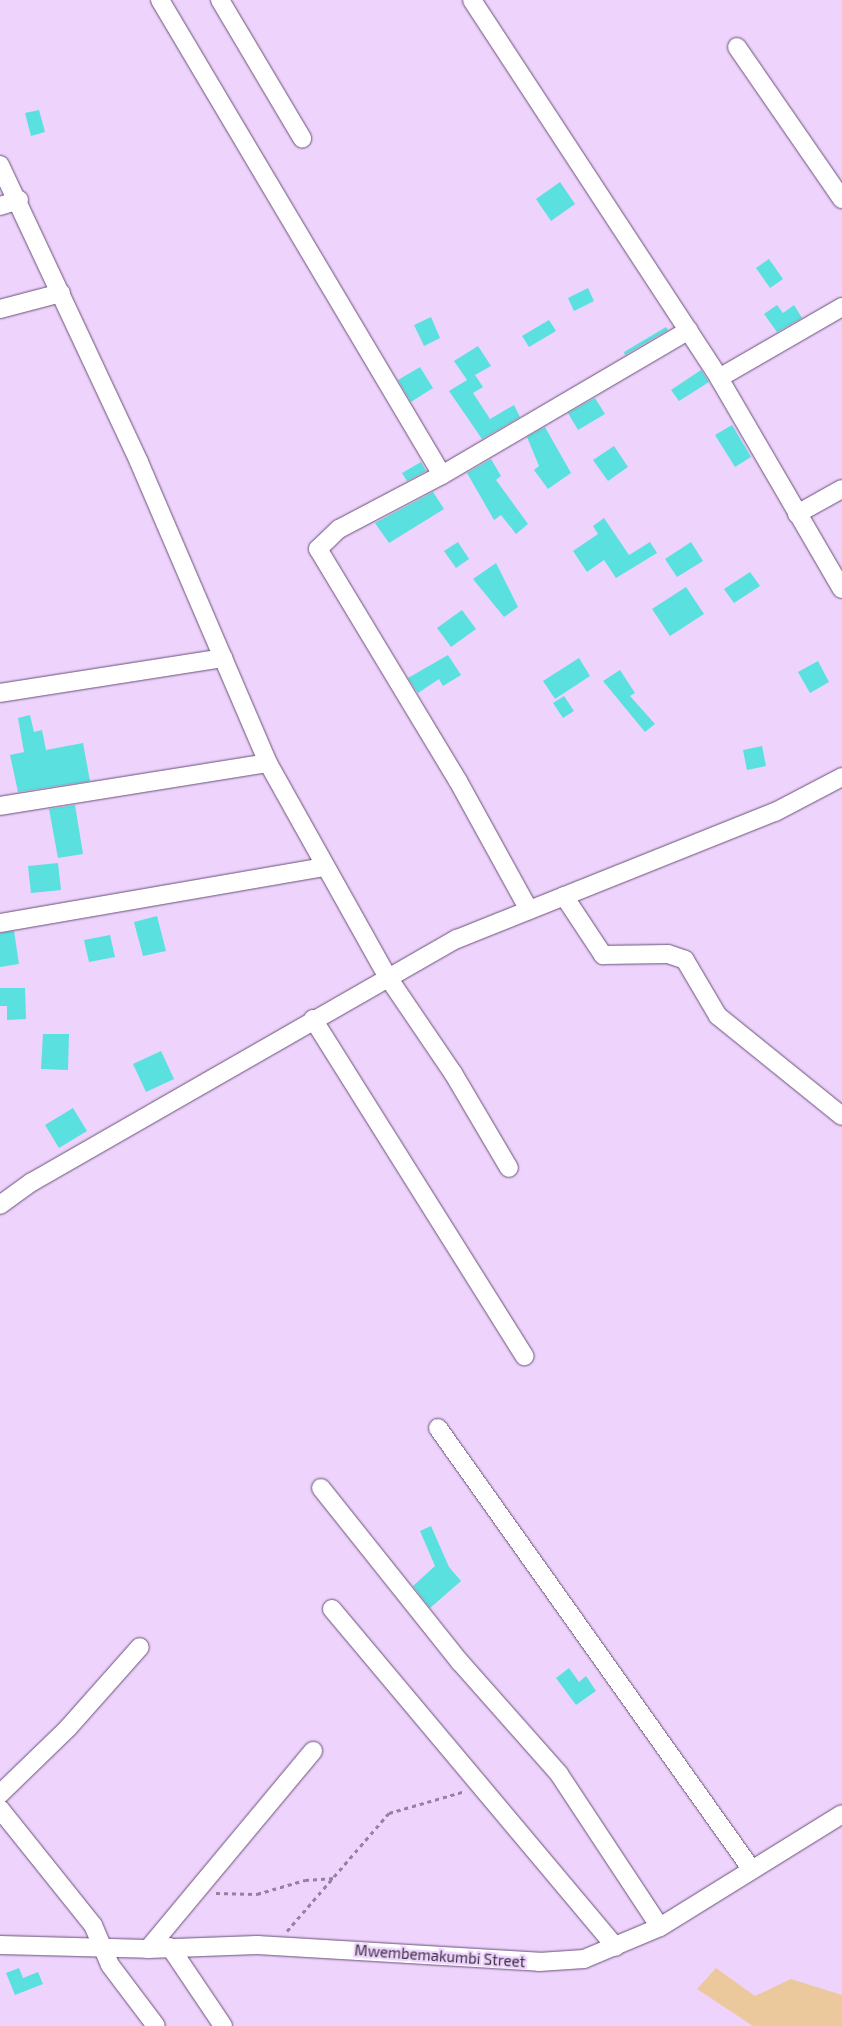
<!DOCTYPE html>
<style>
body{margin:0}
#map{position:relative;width:842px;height:2026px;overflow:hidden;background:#eed3fd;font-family:"Exo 2",sans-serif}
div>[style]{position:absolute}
.green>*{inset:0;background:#ecc99d}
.building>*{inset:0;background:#5ae0de}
.path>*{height:3px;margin-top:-1.5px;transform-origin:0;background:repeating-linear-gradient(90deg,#9582a0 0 4px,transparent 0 8px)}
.roads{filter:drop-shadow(0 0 1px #695176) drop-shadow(0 0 1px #695176)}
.minor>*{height:18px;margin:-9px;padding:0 9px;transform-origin:9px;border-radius:9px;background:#fff}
span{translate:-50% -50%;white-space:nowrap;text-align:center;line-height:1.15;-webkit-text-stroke:4.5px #eed3fd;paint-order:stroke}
.street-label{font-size:15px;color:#3a2f40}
</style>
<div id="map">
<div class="green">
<div style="clip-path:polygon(716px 1968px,755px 1996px,791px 1979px,842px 1995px,842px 2026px,753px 2026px,697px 1989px)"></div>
</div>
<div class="building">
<div style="clip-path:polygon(39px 110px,45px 132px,31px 136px,25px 113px)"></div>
<div style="clip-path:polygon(560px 182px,575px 204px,551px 221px,536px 199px)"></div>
<div style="clip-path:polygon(769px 259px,783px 279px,770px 288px,756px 268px)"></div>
<div style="clip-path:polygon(588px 288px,594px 301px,574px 311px,568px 298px)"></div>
<div style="clip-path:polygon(777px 305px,783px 313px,794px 305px,802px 318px,777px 332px,764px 314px)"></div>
<div style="clip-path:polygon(431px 317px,440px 338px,424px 346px,414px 325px)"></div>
<div style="clip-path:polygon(549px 320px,556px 331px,529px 347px,522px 336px)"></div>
<div style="clip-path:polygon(666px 327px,668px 330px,625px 355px,624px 352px)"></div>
<div style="clip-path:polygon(478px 346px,491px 366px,475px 375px,483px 387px,473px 393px,490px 419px,514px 405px,520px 417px,482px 439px,449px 391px,467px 380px,454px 361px)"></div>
<div style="clip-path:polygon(420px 367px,433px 388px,411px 402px,398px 380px)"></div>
<div style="clip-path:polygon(701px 370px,709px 382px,679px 401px,671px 390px)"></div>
<div style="clip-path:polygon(595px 398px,605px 414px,578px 430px,568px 413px)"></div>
<div style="clip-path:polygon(732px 425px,751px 457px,735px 467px,715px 435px)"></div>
<div style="clip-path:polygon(545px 427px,571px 473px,548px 489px,534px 470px,539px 466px,527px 437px)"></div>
<div style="clip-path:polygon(614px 446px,628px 467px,608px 481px,593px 460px)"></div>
<div style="clip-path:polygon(491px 459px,501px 476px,496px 480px,528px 524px,516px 534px,501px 515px,494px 520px,467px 473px)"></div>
<div style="clip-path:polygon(421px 462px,426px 471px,407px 481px,402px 473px)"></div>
<div style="clip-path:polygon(433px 492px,444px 509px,389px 543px,375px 523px)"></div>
<div style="clip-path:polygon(604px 518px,629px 555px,650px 542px,657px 553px,616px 578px,604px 560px,587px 572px,573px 551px,598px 534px,593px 526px)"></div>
<div style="clip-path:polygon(458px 542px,469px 559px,456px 568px,444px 551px)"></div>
<div style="clip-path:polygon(691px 542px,703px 561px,677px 577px,665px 559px)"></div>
<div style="clip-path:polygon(496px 563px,518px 607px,504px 617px,473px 579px)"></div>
<div style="clip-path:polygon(750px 572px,760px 586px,734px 603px,724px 589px)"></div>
<div style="clip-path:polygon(686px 587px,704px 614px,670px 636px,652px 609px)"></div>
<div style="clip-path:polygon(462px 610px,476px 629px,451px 647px,437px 628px)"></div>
<div style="clip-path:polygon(448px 655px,461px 675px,443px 686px,439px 679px,418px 693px,408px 678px)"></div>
<div style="clip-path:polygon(579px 658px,590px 676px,555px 699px,543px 681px)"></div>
<div style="clip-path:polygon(818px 661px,829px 682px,810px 693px,798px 672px)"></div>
<div style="clip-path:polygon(620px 670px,635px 693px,630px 696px,655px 724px,645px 732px,603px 681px)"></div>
<div style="clip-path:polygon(564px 696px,574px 711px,563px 718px,553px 703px)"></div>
<div style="clip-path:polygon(30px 715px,34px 732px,42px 730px,46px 750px,83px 743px,90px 781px,18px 792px,10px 755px,24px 752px,18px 718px)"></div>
<div style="clip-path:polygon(762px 746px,766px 766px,747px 770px,743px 750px)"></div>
<div style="clip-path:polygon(75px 805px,83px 854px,58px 858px,49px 809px)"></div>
<div style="clip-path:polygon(58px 863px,61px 890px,31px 893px,28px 866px)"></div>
<div style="clip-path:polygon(157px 916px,166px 951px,143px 956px,134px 922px)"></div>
<div style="clip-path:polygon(14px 931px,19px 964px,0 967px,0 933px)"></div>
<div style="clip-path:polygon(110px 935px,115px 957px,89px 962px,84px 940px)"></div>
<div style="clip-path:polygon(0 988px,25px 988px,26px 1019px,7px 1020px,7px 1006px,0 1006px)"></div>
<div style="clip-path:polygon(43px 1034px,69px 1034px,68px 1070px,41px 1069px)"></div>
<div style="clip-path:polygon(161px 1051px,174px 1079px,146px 1092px,133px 1064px)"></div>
<div style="clip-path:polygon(73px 1108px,87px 1131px,59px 1148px,45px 1125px)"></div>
<div style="clip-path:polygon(431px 1526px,449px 1567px,461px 1581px,430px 1608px,413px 1586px,435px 1566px,420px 1531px)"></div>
<div style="clip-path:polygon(569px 1668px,579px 1682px,586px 1676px,596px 1691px,576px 1705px,556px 1678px)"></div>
<div style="clip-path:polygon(19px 1968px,23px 1978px,38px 1972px,43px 1984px,15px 1995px,6px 1973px)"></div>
</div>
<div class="path">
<div style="left:216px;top:1893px;width:41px;rotate:1.4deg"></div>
<div style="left:257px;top:1894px;width:50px;rotate:-16.3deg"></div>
<div style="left:305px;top:1880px;width:30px;rotate:-4deg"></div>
<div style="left:287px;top:1931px;width:156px;rotate:-49.2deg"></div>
<div style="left:389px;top:1813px;width:79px;rotate:-16.1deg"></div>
</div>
<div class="roads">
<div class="minor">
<div style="left:160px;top:0;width:552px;rotate:59.3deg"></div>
<div style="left:220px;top:0;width:161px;rotate:59.3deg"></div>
<div style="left:472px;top:0;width:452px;rotate:56.8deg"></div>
<div style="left:719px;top:378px;width:244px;rotate:59.8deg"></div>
<div style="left:737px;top:47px;width:185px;rotate:55.4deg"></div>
<div style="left:0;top:165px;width:328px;rotate:64.9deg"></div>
<div style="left:139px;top:462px;width:327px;rotate:66.8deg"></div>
<div style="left:268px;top:763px;width:244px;rotate:60.8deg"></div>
<div style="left:387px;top:976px;width:117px;rotate:55.8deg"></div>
<div style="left:453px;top:1073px;width:110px;rotate:59.5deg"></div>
<div style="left:0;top:206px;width:20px;rotate:-18deg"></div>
<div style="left:0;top:309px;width:63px;rotate:-14.7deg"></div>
<div style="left:719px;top:378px;width:142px;rotate:-30deg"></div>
<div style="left:797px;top:514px;width:51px;rotate:-29.1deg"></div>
<div style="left:0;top:693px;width:226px;rotate:-8.9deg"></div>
<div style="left:0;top:806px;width:271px;rotate:-9.1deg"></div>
<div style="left:564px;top:896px;width:71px;rotate:56.5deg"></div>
<div style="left:603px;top:955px;width:65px;rotate:-0.9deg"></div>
<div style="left:668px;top:954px;width:18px;rotate:19deg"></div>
<div style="left:685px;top:960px;width:65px;rotate:59.5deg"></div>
<div style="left:718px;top:1016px;width:159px;rotate:38.9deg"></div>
<div style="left:529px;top:910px;width:147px;rotate:-118.8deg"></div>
<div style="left:458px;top:781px;width:271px;rotate:-121.1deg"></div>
<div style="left:318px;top:549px;width:29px;rotate:-44deg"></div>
<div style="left:339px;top:529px;width:116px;rotate:-27.7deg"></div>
<div style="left:442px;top:475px;width:286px;rotate:-30.4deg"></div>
<div style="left:0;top:923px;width:328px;rotate:-9.8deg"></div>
<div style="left:313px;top:1019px;width:398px;rotate:57.9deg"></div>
<div style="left:0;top:1205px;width:39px;rotate:-36deg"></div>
<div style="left:32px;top:1182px;width:490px;rotate:-29.8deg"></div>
<div style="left:457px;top:939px;width:342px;rotate:-21.8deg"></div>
<div style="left:775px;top:812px;width:76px;rotate:-27.6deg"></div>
<div style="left:438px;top:1428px;width:542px;rotate:54.61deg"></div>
<div style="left:321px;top:1488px;width:223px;rotate:51.4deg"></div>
<div style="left:460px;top:1662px;width:149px;rotate:48.5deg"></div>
<div style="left:559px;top:1774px;width:183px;rotate:56.6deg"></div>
<div style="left:332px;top:1609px;width:441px;rotate:50deg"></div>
<div style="left:0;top:1794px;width:95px;rotate:-44.1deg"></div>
<div style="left:68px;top:1728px;width:108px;rotate:-48.4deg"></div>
<div style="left:0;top:1809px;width:149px;rotate:51.3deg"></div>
<div style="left:93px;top:1925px;width:43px;rotate:67deg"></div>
<div style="left:110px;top:1965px;width:76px;rotate:53deg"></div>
<div style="left:0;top:1945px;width:148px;rotate:1.5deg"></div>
<div style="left:148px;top:1949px;width:109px;rotate:-2.1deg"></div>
<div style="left:257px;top:1945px;width:283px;rotate:3.4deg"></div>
<div style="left:539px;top:1962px;width:45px;rotate:-3.8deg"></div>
<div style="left:584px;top:1959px;width:82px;rotate:-22.8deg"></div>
<div style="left:660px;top:1927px;width:214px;rotate:-31.8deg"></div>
<div style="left:170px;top:1947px;width:95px;rotate:56.1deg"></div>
<div style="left:148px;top:1949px;width:258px;rotate:-50.2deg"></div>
</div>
</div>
<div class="street-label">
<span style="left:440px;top:1956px;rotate:4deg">Mwembemakumbi Street</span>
</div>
</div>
